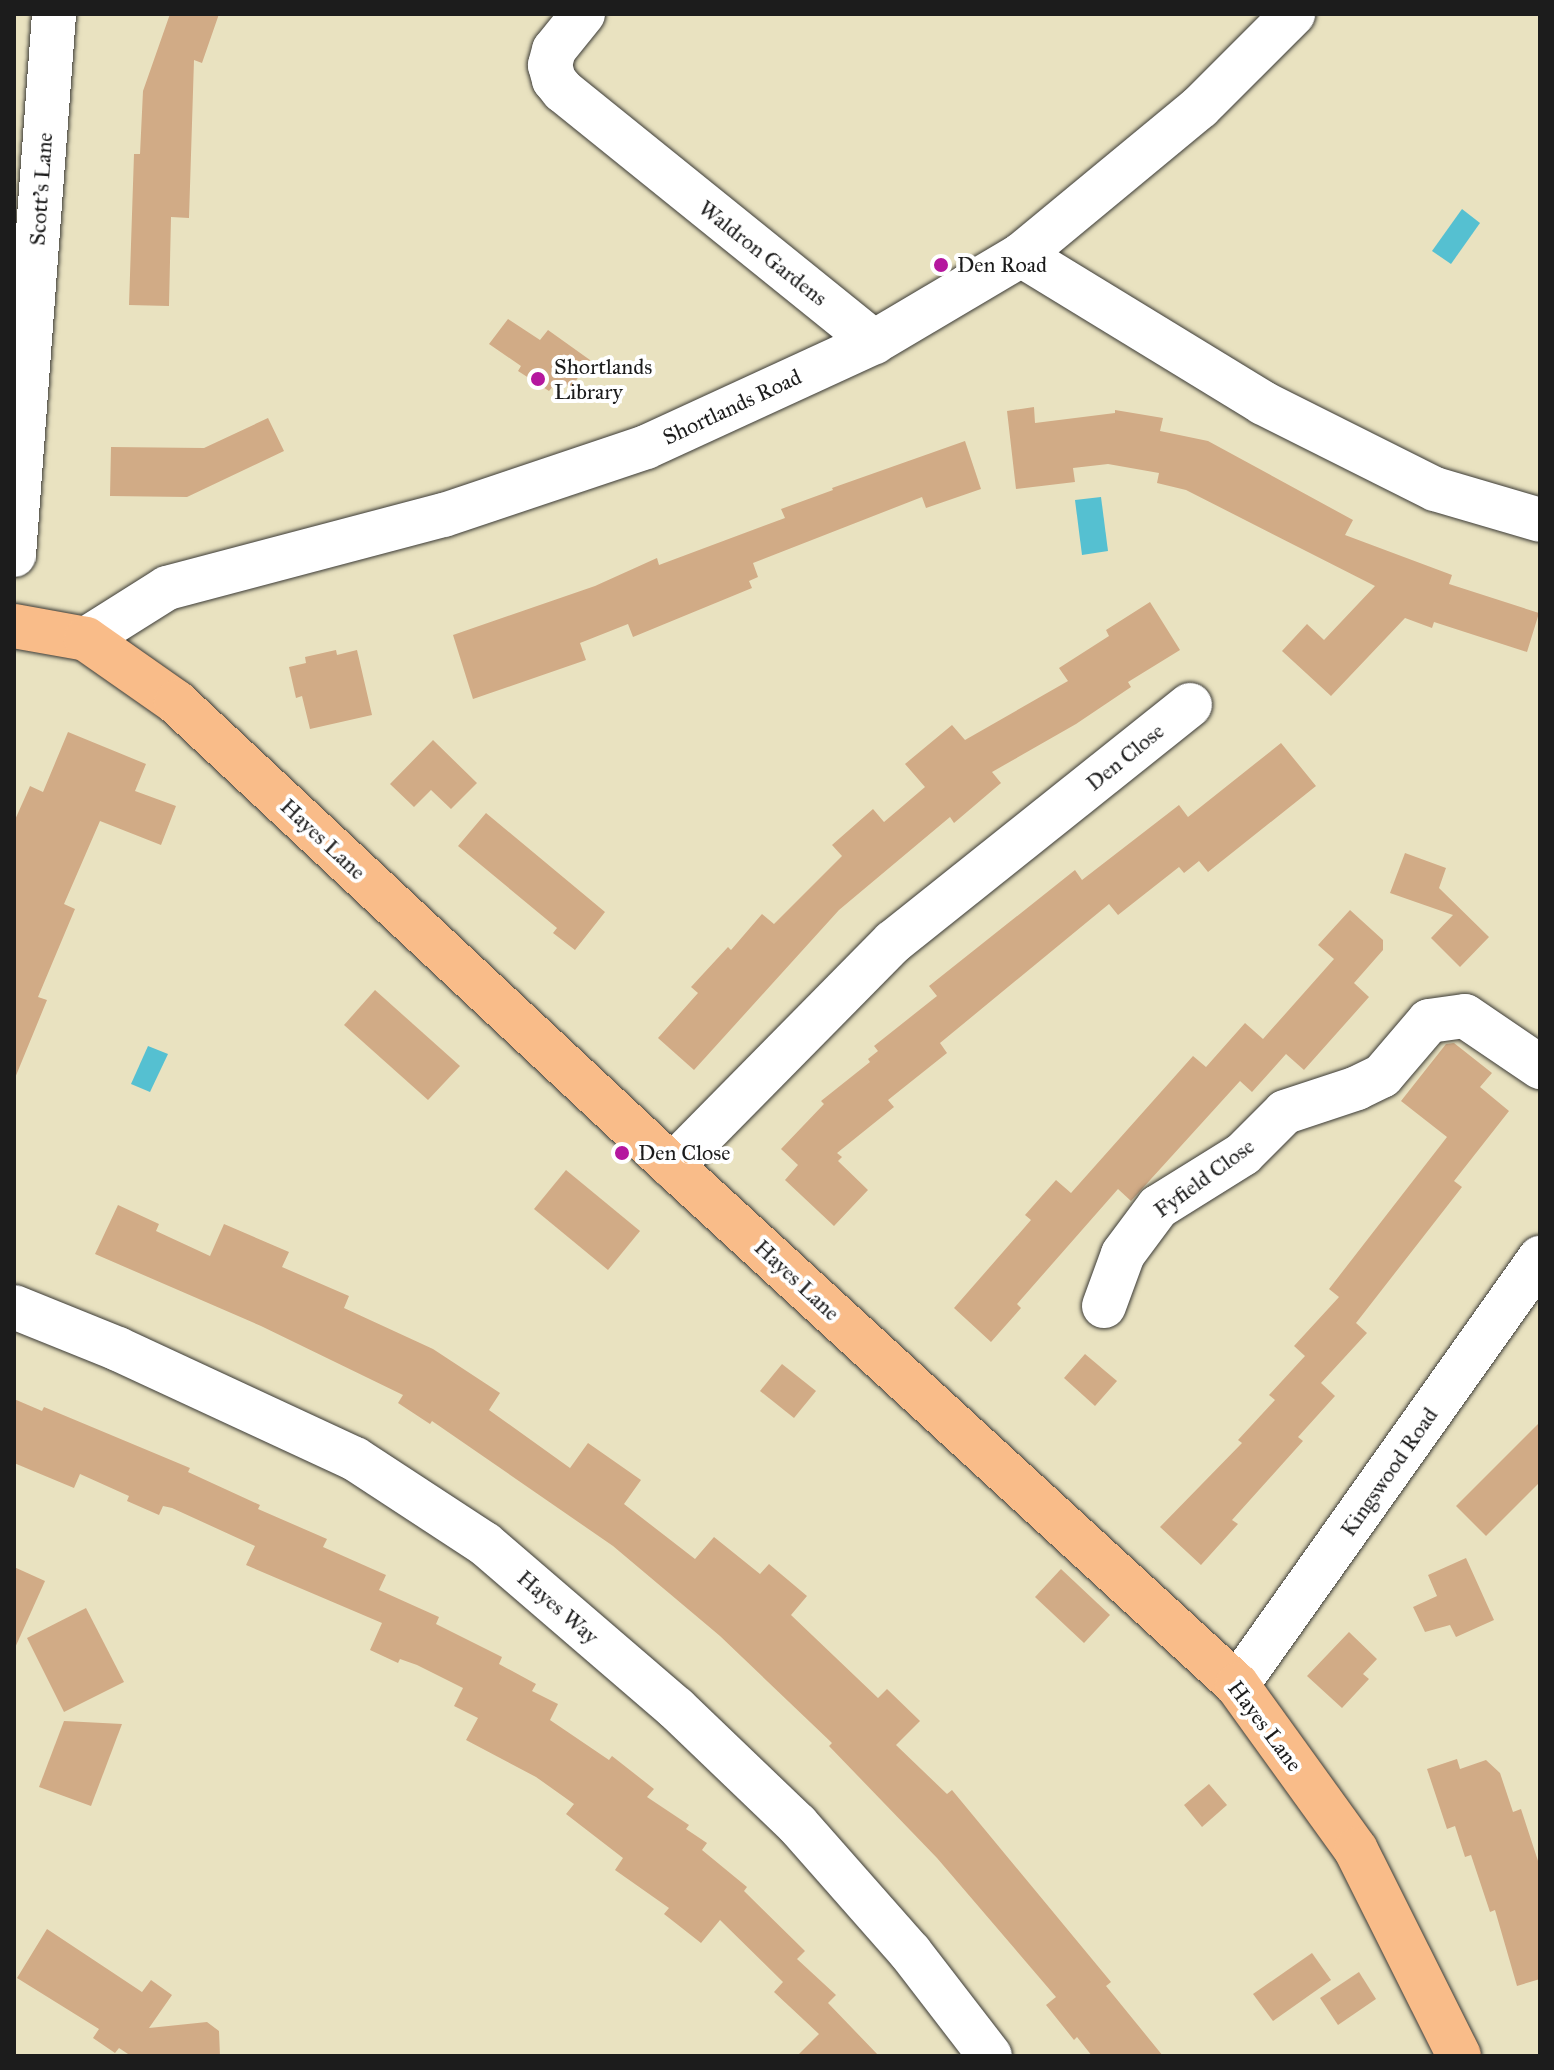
<!DOCTYPE html>
<style>
body{margin:0}
#map{position:relative;width:1554px;height:2070px;overflow:hidden;background:#e9e2c0;font-family:"IM FELL Great Primer",serif}
div>[style]{position:absolute}
.water>*{inset:0;background:#55c0d1}
.building>*{inset:0;background:#d1ab86}
.roads{filter:drop-shadow(0 0 2px #3b3a35) drop-shadow(0 0 2px #3b3a35)}
.minor>*{height:44px;margin:-22px;padding:0 22px;transform-origin:22px;border-radius:22px;background:#fff}
.major>*{height:44px;margin:-22px;padding:0 22px;transform-origin:22px;border-radius:22px;background:#f9bc89}
.dots>*{width:22px;height:22px;translate:-50% -50%;box-sizing:border-box;border:4px solid #fff;border-radius:50%}
span{translate:-50% -50%;white-space:nowrap;text-align:center;line-height:1.15;-webkit-text-stroke:8px #fff;paint-order:stroke}
.street-label{font-size:22px;color:#1c1c1c}
.poi-label{font-size:22px;color:#1c1c1c}
.left{translate:0 -50%;text-align:left}
.frame{position:absolute;inset:0;border:16px solid #1c1c1c;pointer-events:none}
</style>
<div id="map">
<div class="water">
<div style="clip-path:polygon(1462px 209px,1480px 223px,1451px 264px,1432px 251px)"></div>
<div style="clip-path:polygon(1101px 497px,1108px 551px,1082px 555px,1075px 500px)"></div>
<div style="clip-path:polygon(148px 1046px,168px 1054px,150px 1092px,131px 1084px)"></div>
</div>
<div class="building">
<div style="clip-path:polygon(170px 14px,219px 14px,202px 63px,194px 60px,189px 218px,171px 217px,169px 306px,129px 305px,134px 154px,140px 154px,143px 91px)"></div>
<div style="clip-path:polygon(508px 319px,540px 340px,548px 330px,590px 360px,571px 388px,563px 382px,559px 387px,555px 384px,549px 391px,518px 371px,521px 366px,489px 344px)"></div>
<div style="clip-path:polygon(1034px 407px,1035px 423px,1115px 413px,1115px 410px,1163px 418px,1160px 431px,1208px 441px,1353px 520px,1345px 535px,1452px 575px,1449px 584px,1539px 613px,1527px 652px,1434px 622px,1432px 628px,1405px 618px,1331px 696px,1282px 651px,1307px 624px,1324px 640px,1375px 586px,1186px 490px,1157px 483px,1159px 473px,1108px 464px,1073px 468px,1075px 482px,1016px 489px,1007px 411px)"></div>
<div style="clip-path:polygon(268px 418px,284px 451px,187px 497px,110px 496px,111px 447px,204px 448px)"></div>
<div style="clip-path:polygon(965px 441px,981px 489px,926px 508px,922px 497px,753px 563px,758px 577px,749px 581px,752px 588px,633px 637px,628px 624px,580px 643px,586px 660px,473px 699px,453px 635px,595px 586px,657px 558px,659px 565px,785px 518px,781px 509px,833px 490px,832px 488px)"></div>
<div style="clip-path:polygon(1150px 602px,1180px 650px,1128px 682px,1131px 687px,1076px 724px,992px 772px,1001px 783px,954px 823px,950px 817px,839px 910px,694px 1070px,658px 1038px,698px 993px,691px 987px,728px 947px,731px 950px,762px 914px,774px 924px,842px 856px,832px 845px,873px 809px,884px 822px,925px 787px,905px 764px,952px 725px,965px 740px,1068px 681px,1059px 668px,1109px 636px,1106px 630px)"></div>
<div style="clip-path:polygon(336px 650px,337px 655px,357px 650px,372px 715px,310px 729px,302px 696px,296px 698px,289px 667px,306px 663px,305px 657px)"></div>
<div style="clip-path:polygon(68px 732px,146px 764px,135px 791px,176px 806px,161px 845px,100px 821px,64px 904px,75px 909px,38px 997px,47px 1000px,15px 1078px,14px 822px,30px 786px,43px 792px)"></div>
<div style="clip-path:polygon(433px 740px,477px 783px,451px 809px,431px 790px,414px 807px,390px 784px)"></div>
<div style="clip-path:polygon(1281px 743px,1316px 786px,1208px 872px,1199px 861px,1184px 873px,1179px 867px,1118px 915px,1109px 904px,940px 1043px,947px 1053px,888px 1100px,894px 1107px,837px 1153px,842px 1157px,838px 1161px,868px 1190px,834px 1226px,785px 1180px,798px 1165px,781px 1149px,824px 1104px,821px 1101px,870px 1062px,868px 1059px,878px 1051px,874px 1046px,937px 996px,929px 986px,1075px 870px,1082px 880px,1179px 805px,1188px 817px)"></div>
<div style="clip-path:polygon(486px 813px,605px 912px,575px 950px,553px 933px,557px 928px,458px 846px)"></div>
<div style="clip-path:polygon(1405px 853px,1446px 868px,1439px 888px,1489px 937px,1460px 967px,1431px 938px,1453px 915px,1390px 893px)"></div>
<div style="clip-path:polygon(1350px 910px,1383px 940px,1383px 950px,1354px 983px,1369px 997px,1304px 1070px,1286px 1054px,1252px 1092px,1240px 1081px,1131px 1201px,1118px 1189px,1017px 1304px,1021px 1308px,991px 1342px,954px 1308px,1031px 1220px,1025px 1215px,1056px 1180px,1071px 1193px,1193px 1056px,1206px 1067px,1245px 1023px,1263px 1039px,1334px 959px,1318px 945px)"></div>
<div style="clip-path:polygon(375px 990px,460px 1066px,428px 1100px,344px 1025px)"></div>
<div style="clip-path:polygon(1454px 1043px,1492px 1073px,1480px 1087px,1509px 1111px,1454px 1181px,1462px 1187px,1356px 1323px,1367px 1333px,1321px 1383px,1335px 1396px,1298px 1437px,1303px 1441px,1232px 1520px,1238px 1524px,1201px 1565px,1160px 1527px,1242px 1443px,1238px 1440px,1275px 1400px,1269px 1395px,1305px 1356px,1294px 1346px,1339px 1297px,1329px 1289px,1447px 1137px,1401px 1101px,1446px 1044px)"></div>
<div style="clip-path:polygon(566px 1170px,640px 1231px,608px 1270px,534px 1209px)"></div>
<div style="clip-path:polygon(118px 1205px,159px 1224px,156px 1231px,210px 1256px,224px 1224px,289px 1252px,282px 1267px,349px 1296px,344px 1308px,433px 1349px,500px 1393px,489px 1410px,570px 1468px,588px 1443px,641px 1480px,624px 1504px,695px 1559px,714px 1537px,760px 1574px,769px 1564px,807px 1596px,791px 1615px,878px 1698px,887px 1689px,920px 1721px,896px 1745px,947px 1794px,952px 1790px,1111px 1982px,1106px 1986px,1163px 2056px,1092px 2056px,1077px 2037px,1074px 2040px,1046px 2005px,1056px 1997px,937px 1858px,829px 1746px,832px 1743px,720px 1636px,613px 1546px,432px 1421px,430px 1424px,398px 1403px,403px 1395px,261px 1326px,95px 1254px)"></div>
<div style="clip-path:polygon(1085px 1354px,1117px 1381px,1095px 1406px,1064px 1378px)"></div>
<div style="clip-path:polygon(782px 1364px,816px 1391px,794px 1418px,760px 1391px)"></div>
<div style="clip-path:polygon(14px 1399px,42px 1411px,44px 1407px,190px 1468px,188px 1472px,260px 1505px,258px 1509px,327px 1539px,323px 1547px,386px 1575px,379px 1590px,439px 1617px,436px 1624px,502px 1657px,499px 1664px,536px 1684px,532px 1691px,558px 1704px,550px 1720px,609px 1760px,612px 1756px,654px 1789px,647px 1797px,689px 1825px,686px 1829px,707px 1843px,702px 1850px,747px 1887px,744px 1891px,805px 1951px,797px 1959px,836px 1995px,828px 2003px,879px 2056px,797px 2056px,819px 2034px,774px 1992px,783px 1982px,720px 1920px,701px 1943px,664px 1914px,669px 1908px,615px 1870px,623px 1858px,566px 1814px,574px 1804px,536px 1777px,466px 1740px,478px 1718px,454px 1706px,463px 1688px,417px 1665px,400px 1659px,398px 1663px,370px 1650px,382px 1623px,246px 1565px,255px 1546px,172px 1508px,163px 1506px,159px 1515px,127px 1501px,129px 1496px,80px 1474px,74px 1488px,14px 1463px)"></div>
<div style="clip-path:polygon(1540px 1422px,1540px 1482px,1486px 1536px,1456px 1506px)"></div>
<div style="clip-path:polygon(1466px 1558px,1494px 1620px,1456px 1637px,1450px 1625px,1425px 1632px,1413px 1607px,1437px 1596px,1428px 1575px)"></div>
<div style="clip-path:polygon(14px 1567px,45px 1581px,14px 1650px)"></div>
<div style="clip-path:polygon(1061px 1569px,1110px 1615px,1084px 1643px,1035px 1597px)"></div>
<div style="clip-path:polygon(86px 1608px,124px 1682px,64px 1712px,27px 1638px)"></div>
<div style="clip-path:polygon(1349px 1632px,1377px 1659px,1363px 1674px,1369px 1679px,1342px 1708px,1307px 1676px)"></div>
<div style="clip-path:polygon(64px 1721px,122px 1724px,91px 1806px,39px 1787px)"></div>
<div style="clip-path:polygon(1457px 1759px,1460px 1769px,1486px 1760px,1500px 1773px,1513px 1812px,1521px 1809px,1540px 1867px,1540px 1979px,1517px 1986px,1495px 1910px,1490px 1912px,1471px 1855px,1465px 1857px,1455px 1826px,1447px 1829px,1427px 1769px)"></div>
<div style="clip-path:polygon(1209px 1784px,1227px 1805px,1202px 1827px,1184px 1805px)"></div>
<div style="clip-path:polygon(47px 1929px,142px 1992px,151px 1980px,172px 1995px,149px 2028px,207px 2022px,219px 2031px,220px 2056px,131px 2056px,119px 2048px,115px 2053px,93px 2038px,99px 2029px,17px 1978px)"></div>
<div style="clip-path:polygon(1312px 1953px,1331px 1980px,1273px 2021px,1253px 1994px)"></div>
<div style="clip-path:polygon(1359px 1972px,1376px 1999px,1338px 2025px,1320px 1998px)"></div>
</div>
<div class="roads">
<div class="minor">
<div style="left:583px;top:14px;width:46px;rotate:128.9deg"></div>
<div style="left:554px;top:50px;width:16px;rotate:105deg"></div>
<div style="left:550px;top:65px;width:16px;rotate:75deg"></div>
<div style="left:554px;top:80px;width:14px;rotate:51deg"></div>
<div style="left:563px;top:91px;width:400px;rotate:38.9deg"></div>
<div style="left:1021px;top:255px;width:284px;rotate:31.4deg"></div>
<div style="left:1263px;top:403px;width:192px;rotate:26.6deg"></div>
<div style="left:1435px;top:489px;width:109px;rotate:16.4deg"></div>
<div style="left:14px;top:555px;width:542px;rotate:-85.77deg"></div>
<div style="left:86px;top:639px;width:96px;rotate:-32.2deg"></div>
<div style="left:167px;top:588px;width:286px;rotate:-14.8deg"></div>
<div style="left:444px;top:515px;width:213px;rotate:-18.6deg"></div>
<div style="left:646px;top:447px;width:251px;rotate:-24.7deg"></div>
<div style="left:874px;top:342px;width:171px;rotate:-30.6deg"></div>
<div style="left:1021px;top:255px;width:232px;rotate:-39.6deg"></div>
<div style="left:1200px;top:107px;width:132px;rotate:-45deg"></div>
<div style="left:672px;top:1166px;width:315px;rotate:-45.4deg"></div>
<div style="left:893px;top:942px;width:380px;rotate:-38.6deg"></div>
<div style="left:1104px;top:1306px;width:55px;rotate:-69.9deg"></div>
<div style="left:1123px;top:1254px;width:59px;rotate:-53.3deg"></div>
<div style="left:1158px;top:1207px;width:100px;rotate:-31.9deg"></div>
<div style="left:1243px;top:1154px;width:59px;rotate:-45deg"></div>
<div style="left:1285px;top:1112px;width:76px;rotate:-18.4deg"></div>
<div style="left:1357px;top:1088px;width:28px;rotate:-26deg"></div>
<div style="left:1382px;top:1076px;width:72px;rotate:-49.5deg"></div>
<div style="left:1429px;top:1021px;width:36px;rotate:-8deg"></div>
<div style="left:1465px;top:1016px;width:91px;rotate:34.2deg"></div>
<div style="left:14px;top:1307px;width:112px;rotate:22deg"></div>
<div style="left:118px;top:1349px;width:261px;rotate:24.9deg"></div>
<div style="left:355px;top:1459px;width:155px;rotate:33.2deg"></div>
<div style="left:485px;top:1544px;width:252px;rotate:40.7deg"></div>
<div style="left:676px;top:1708px;width:168px;rotate:43.8deg"></div>
<div style="left:797px;top:1824px;width:171px;rotate:48.6deg"></div>
<div style="left:910px;top:1952px;width:131px;rotate:52.4deg"></div>
<div style="left:1237px;top:1685px;width:524px;rotate:-54.64deg"></div>
</div>
<div class="major">
<div style="left:14px;top:626px;width:73px;rotate:10.2deg"></div>
<div style="left:86px;top:639px;width:110px;rotate:35deg"></div>
<div style="left:176px;top:702px;width:679px;rotate:43.09deg"></div>
<div style="left:672px;top:1166px;width:767px;rotate:42.57deg"></div>
<div style="left:1237px;top:1685px;width:203px;rotate:54.2deg"></div>
<div style="left:1356px;top:1850px;width:230px;rotate:63.4deg"></div>
</div>
</div>
<div class="dots">
<div style="left:941px;top:265px;background:#b5179e"></div>
<div style="left:538px;top:379px;background:#b5179e"></div>
<div style="left:622px;top:1153px;background:#b5179e"></div>
</div>
<div class="street-label">
<span style="left:41px;top:189px;rotate:-86deg">Scott's Lane</span>
<span style="left:763px;top:253px;rotate:38deg">Waldron Gardens</span>
<span style="left:732px;top:407px;rotate:-25deg">Shortlands Road</span>
<span style="left:1125px;top:757px;rotate:-39deg">Den Close</span>
<span style="left:323px;top:839px;rotate:43deg">Hayes Lane</span>
<span style="left:1204px;top:1178px;rotate:-36deg">Fyfield Close</span>
<span style="left:797px;top:1280px;rotate:43deg">Hayes Lane</span>
<span style="left:1389px;top:1472px;rotate:-55deg">Kingswood Road</span>
<span style="left:558px;top:1607px;rotate:41deg">Hayes Way</span>
<span style="left:1265px;top:1726px;rotate:53deg">Hayes Lane</span>
</div>
<div class="poi-label">
<span class="left" style="left:957px;top:265px">Den Road</span>
<span class="left" style="left:554px;top:379px">Shortlands<br>Library</span>
<span class="left" style="left:638px;top:1153px">Den Close</span>
</div>
<div class="frame"></div>
</div>
